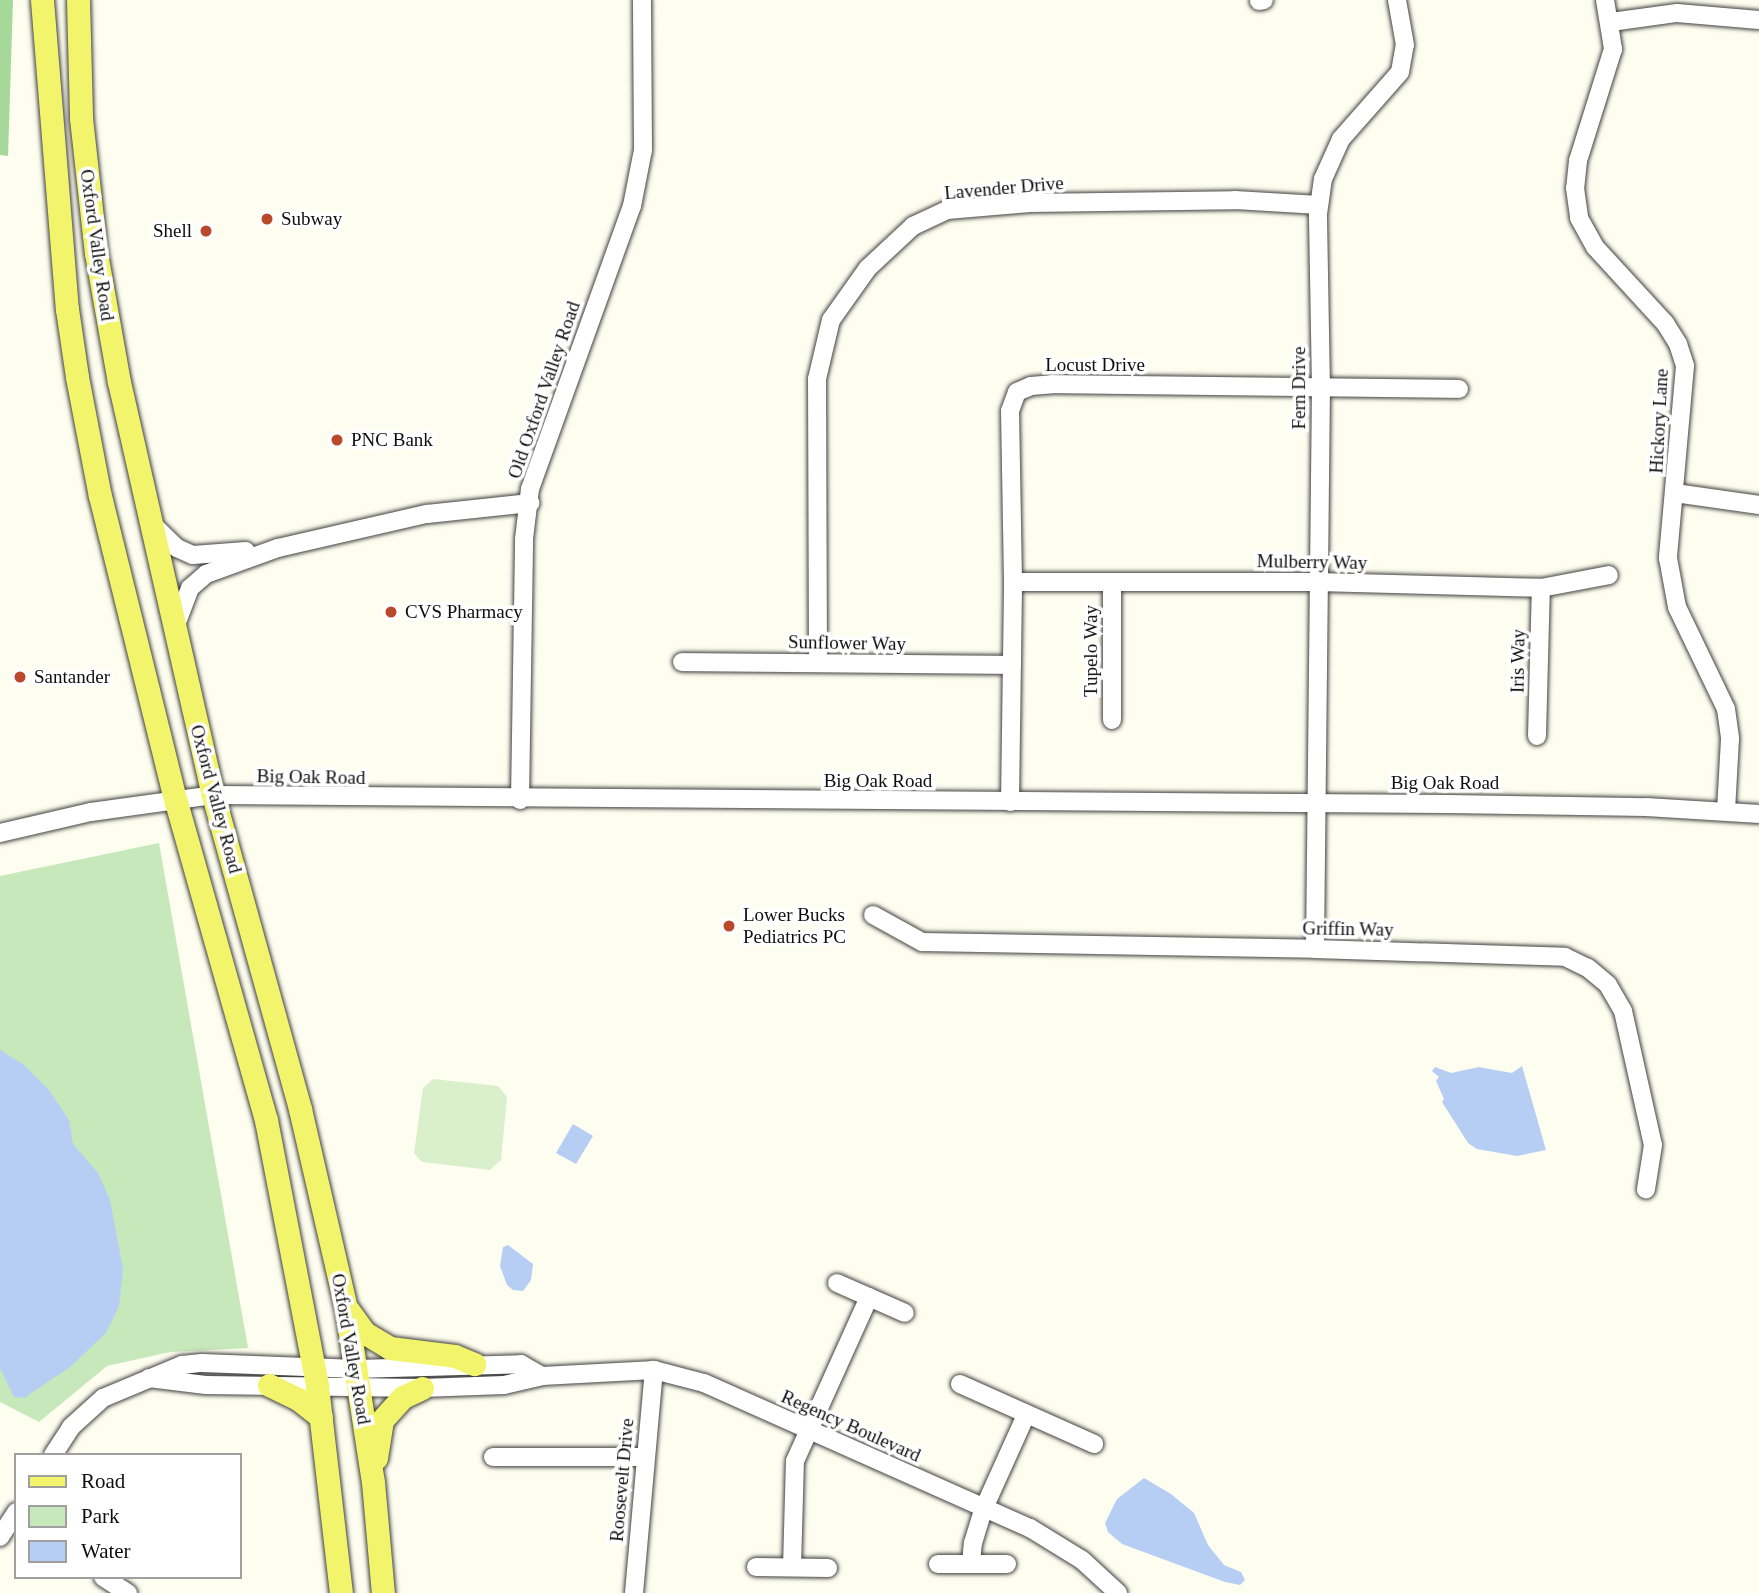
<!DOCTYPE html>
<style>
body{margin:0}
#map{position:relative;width:1759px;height:1593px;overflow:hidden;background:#fefef0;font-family:"Times New Roman",serif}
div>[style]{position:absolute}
.green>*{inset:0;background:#c7e8ba}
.forest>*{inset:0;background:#a6d89a}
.pitch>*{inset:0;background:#daefcc}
.water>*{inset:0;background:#b6cdf4}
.roads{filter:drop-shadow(0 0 2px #414141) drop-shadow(0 0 2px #414141)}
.minor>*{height:18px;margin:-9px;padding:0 9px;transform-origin:9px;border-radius:9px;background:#fff}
.major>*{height:23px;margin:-11.5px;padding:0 11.5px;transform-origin:11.5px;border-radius:11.5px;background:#f2f46b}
.dots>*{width:19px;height:19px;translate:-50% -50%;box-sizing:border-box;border:4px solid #fff;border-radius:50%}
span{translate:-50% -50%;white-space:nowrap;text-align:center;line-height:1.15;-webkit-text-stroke:7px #fff;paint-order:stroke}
.street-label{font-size:19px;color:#0e0e0e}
.poi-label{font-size:19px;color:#0e0e0e}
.left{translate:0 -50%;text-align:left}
.right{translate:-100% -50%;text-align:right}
.legend{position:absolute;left:14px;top:1453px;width:228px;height:126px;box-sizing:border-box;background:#fff;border:2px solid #9f9f9f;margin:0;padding:9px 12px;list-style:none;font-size:21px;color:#0e0e0e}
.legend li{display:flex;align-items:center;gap:14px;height:35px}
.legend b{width:35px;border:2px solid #9f9f9f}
</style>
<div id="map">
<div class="green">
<div style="clip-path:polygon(159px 843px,248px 1348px,170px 1352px,107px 1366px,39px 1422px,0 1402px,0 876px)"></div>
</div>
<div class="forest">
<div style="clip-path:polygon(0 0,13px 0,8px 156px,0 155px)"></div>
</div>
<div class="pitch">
<div style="clip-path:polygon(433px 1079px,498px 1086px,507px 1097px,501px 1160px,490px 1170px,422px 1162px,414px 1153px,423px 1088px)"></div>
</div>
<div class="water">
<div style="clip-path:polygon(0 1050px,24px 1065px,49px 1090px,69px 1120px,73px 1144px,98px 1173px,110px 1200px,123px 1269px,119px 1306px,106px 1333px,70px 1367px,24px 1398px,14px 1397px,0 1368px)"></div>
<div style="clip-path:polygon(1522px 1066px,1546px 1150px,1517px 1156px,1477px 1149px,1468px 1143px,1442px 1102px,1444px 1099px,1436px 1081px,1439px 1077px,1432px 1071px,1435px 1067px,1451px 1073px,1479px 1067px,1512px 1073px)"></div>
<div style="clip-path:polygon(573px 1124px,593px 1136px,576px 1164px,556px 1153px)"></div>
<div style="clip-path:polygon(508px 1245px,533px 1264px,531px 1280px,523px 1291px,513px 1290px,507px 1285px,500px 1266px,503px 1247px)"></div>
<div style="clip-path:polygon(1144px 1478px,1171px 1494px,1194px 1513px,1208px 1545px,1224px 1565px,1241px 1572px,1245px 1580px,1240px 1585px,1225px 1582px,1122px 1544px,1108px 1532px,1105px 1523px,1117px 1499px)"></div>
</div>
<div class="roads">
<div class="minor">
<div style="left:1605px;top:0;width:50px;rotate:80.7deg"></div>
<div style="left:1613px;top:49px;width:117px;rotate:107.4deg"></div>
<div style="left:1578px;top:161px;width:27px;rotate:96deg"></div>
<div style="left:1575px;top:188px;width:30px;rotate:82deg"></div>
<div style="left:1579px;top:218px;width:33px;rotate:61deg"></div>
<div style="left:1595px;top:247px;width:103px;rotate:47.4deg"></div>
<div style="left:1665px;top:323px;width:25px;rotate:58deg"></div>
<div style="left:1678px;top:344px;width:23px;rotate:72deg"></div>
<div style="left:1685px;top:366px;width:193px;rotate:95.1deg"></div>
<div style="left:1668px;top:558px;width:50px;rotate:79.6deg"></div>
<div style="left:1677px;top:607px;width:113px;rotate:64.3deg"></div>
<div style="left:1726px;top:709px;width:30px;rotate:82deg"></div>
<div style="left:1730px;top:739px;width:71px;rotate:93.2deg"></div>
<div style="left:1259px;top:1px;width:5px;rotate:-11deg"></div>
<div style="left:1611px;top:22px;width:67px;rotate:-7.8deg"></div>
<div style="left:1677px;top:13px;width:82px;rotate:4.9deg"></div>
<div style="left:1675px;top:493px;width:85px;rotate:8.1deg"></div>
<div style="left:150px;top:522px;width:37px;rotate:44deg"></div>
<div style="left:177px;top:548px;width:17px;rotate:24deg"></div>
<div style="left:193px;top:555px;width:53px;rotate:-4.3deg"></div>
<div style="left:1013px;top:582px;width:304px"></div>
<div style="left:1317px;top:582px;width:224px;rotate:1.5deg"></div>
<div style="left:1541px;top:588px;width:69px;rotate:-10.8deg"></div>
<div style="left:174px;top:630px;width:45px;rotate:-69.1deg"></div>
<div style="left:190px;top:588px;width:21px;rotate:-41deg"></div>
<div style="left:206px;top:574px;width:77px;rotate:-19.9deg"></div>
<div style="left:278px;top:548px;width:153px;rotate:-12.9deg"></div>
<div style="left:427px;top:514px;width:104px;rotate:-6.1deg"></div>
<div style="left:682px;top:662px;width:330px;rotate:0.5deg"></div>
<div style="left:818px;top:663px;width:284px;rotate:-90.2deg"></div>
<div style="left:817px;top:379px;width:61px;rotate:-76.7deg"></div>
<div style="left:831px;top:320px;width:64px;rotate:-54.6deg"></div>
<div style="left:868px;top:268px;width:62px;rotate:-43deg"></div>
<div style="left:913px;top:226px;width:38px;rotate:-25deg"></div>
<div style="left:947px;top:210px;width:83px;rotate:-4.8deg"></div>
<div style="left:1030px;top:203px;width:205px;rotate:-0.8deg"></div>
<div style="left:1235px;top:200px;width:84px;rotate:3.4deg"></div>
<div style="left:1112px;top:720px;width:138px;rotate:-90deg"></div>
<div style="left:1537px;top:736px;width:148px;rotate:-88.5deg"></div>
<div style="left:520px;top:800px;width:261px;rotate:-89.1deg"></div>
<div style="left:524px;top:539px;width:50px;rotate:-83.2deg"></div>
<div style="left:530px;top:489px;width:301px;rotate:-70.2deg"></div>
<div style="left:632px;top:206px;width:57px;rotate:-78.9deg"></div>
<div style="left:643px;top:150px;width:150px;rotate:-90.4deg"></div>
<div style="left:1010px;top:802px;width:220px;rotate:-89.2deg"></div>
<div style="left:1013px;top:582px;width:171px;rotate:-91deg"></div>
<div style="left:1010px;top:411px;width:20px;rotate:-70deg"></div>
<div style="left:1017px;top:392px;width:15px;rotate:-23deg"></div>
<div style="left:1031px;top:386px;width:21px;rotate:-5deg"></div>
<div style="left:1052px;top:384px;width:407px;rotate:0.7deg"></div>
<div style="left:0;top:833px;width:93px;rotate:-13deg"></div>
<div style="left:91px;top:812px;width:123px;rotate:-7.9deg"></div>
<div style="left:213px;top:795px;width:1235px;rotate:0.42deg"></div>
<div style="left:1448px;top:804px;width:199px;rotate:0.9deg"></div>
<div style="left:1647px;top:807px;width:112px;rotate:3.6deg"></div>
<div style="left:873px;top:915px;width:56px;rotate:28.9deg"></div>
<div style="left:922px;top:942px;width:393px;rotate:1deg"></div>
<div style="left:1315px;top:949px;width:250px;rotate:1.8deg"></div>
<div style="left:1565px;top:957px;width:25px;rotate:26deg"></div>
<div style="left:1588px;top:968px;width:26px;rotate:40deg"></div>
<div style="left:1608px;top:985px;width:30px;rotate:60deg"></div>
<div style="left:1623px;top:1011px;width:137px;rotate:77.4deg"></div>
<div style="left:1653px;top:1145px;width:45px;rotate:99deg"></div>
<div style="left:1315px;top:949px;width:560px;rotate:-89.39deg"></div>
<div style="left:1321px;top:389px;width:175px;rotate:-91deg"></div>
<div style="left:1318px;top:214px;width:35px;rotate:-82deg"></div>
<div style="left:1323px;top:179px;width:44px;rotate:-65.8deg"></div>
<div style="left:1341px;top:139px;width:89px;rotate:-48.6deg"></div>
<div style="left:1400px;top:72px;width:27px;rotate:-80deg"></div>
<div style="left:1405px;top:45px;width:46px;rotate:-100.1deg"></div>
<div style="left:837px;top:1283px;width:74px;rotate:23.8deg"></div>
<div style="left:149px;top:1378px;width:57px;rotate:7deg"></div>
<div style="left:206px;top:1385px;width:216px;rotate:0.8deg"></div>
<div style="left:422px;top:1388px;width:82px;rotate:-2.1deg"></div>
<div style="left:504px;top:1385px;width:39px;rotate:-13deg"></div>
<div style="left:542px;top:1376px;width:112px;rotate:-3.1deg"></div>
<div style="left:654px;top:1370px;width:52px;rotate:14.6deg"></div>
<div style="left:704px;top:1383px;width:357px;rotate:24deg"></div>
<div style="left:1030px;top:1528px;width:61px;rotate:31.6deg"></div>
<div style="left:1082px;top:1560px;width:49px;rotate:42.5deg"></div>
<div style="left:960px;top:1384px;width:147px;rotate:24.1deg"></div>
<div style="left:53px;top:1455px;width:33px;rotate:-57deg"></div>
<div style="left:71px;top:1427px;width:43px;rotate:-42.2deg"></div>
<div style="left:103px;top:1398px;width:86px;rotate:-22.7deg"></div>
<div style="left:182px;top:1365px;width:20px;rotate:-6deg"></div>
<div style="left:202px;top:1363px;width:155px;rotate:2.2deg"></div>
<div style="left:357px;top:1369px;width:164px;rotate:-1.7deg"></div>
<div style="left:521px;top:1364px;width:24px;rotate:30deg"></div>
<div style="left:493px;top:1457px;width:152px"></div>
<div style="left:0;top:1537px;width:30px;rotate:-57deg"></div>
<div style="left:938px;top:1564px;width:69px"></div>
<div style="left:971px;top:1564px;width:21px;rotate:-85deg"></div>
<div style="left:973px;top:1543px;width:37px;rotate:-73deg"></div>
<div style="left:984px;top:1508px;width:102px;rotate:-65.7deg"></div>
<div style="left:756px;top:1567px;width:72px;rotate:0.8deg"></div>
<div style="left:792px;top:1567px;width:106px;rotate:-88.4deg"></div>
<div style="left:795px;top:1461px;width:180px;rotate:-65.7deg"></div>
<div style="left:103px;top:1577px;width:30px;rotate:33deg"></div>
<div style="left:634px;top:1593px;width:224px;rotate:-84.9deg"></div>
</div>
<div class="major">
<div style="left:42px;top:0;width:310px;rotate:85.4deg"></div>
<div style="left:67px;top:309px;width:69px;rotate:81.6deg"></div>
<div style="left:77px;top:377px;width:121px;rotate:79.1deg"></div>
<div style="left:100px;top:496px;width:315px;rotate:76.1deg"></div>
<div style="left:176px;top:802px;width:330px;rotate:74.2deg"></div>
<div style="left:266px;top:1120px;width:271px;rotate:79.1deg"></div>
<div style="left:317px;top:1386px;width:208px;rotate:83.4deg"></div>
<div style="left:78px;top:0;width:118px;rotate:88.5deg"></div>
<div style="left:81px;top:118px;width:136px;rotate:83.7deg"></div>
<div style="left:96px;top:253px;width:131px;rotate:79.9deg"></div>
<div style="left:119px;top:382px;width:424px;rotate:77.2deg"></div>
<div style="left:213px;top:795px;width:326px;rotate:74.5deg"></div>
<div style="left:300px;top:1109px;width:204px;rotate:77deg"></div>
<div style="left:346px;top:1308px;width:176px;rotate:81.2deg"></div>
<div style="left:373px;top:1482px;width:111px;rotate:84.9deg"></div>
<div style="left:348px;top:1310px;width:29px;rotate:54deg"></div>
<div style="left:365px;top:1333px;width:29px;rotate:31deg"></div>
<div style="left:390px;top:1348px;width:65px;rotate:7deg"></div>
<div style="left:455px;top:1356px;width:21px;rotate:23deg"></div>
<div style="left:269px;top:1385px;width:32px;rotate:26deg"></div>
<div style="left:298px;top:1399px;width:29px;rotate:38deg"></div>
<div style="left:376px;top:1458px;width:38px;rotate:-81deg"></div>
<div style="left:382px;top:1420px;width:31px;rotate:-48deg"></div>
<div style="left:403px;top:1397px;width:21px;rotate:-25deg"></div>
</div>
</div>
<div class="dots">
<div style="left:267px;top:219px;background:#ba482a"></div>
<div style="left:206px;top:231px;background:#ba482a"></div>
<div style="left:337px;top:440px;background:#ba482a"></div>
<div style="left:391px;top:612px;background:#ba482a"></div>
<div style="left:20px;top:677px;background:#ba482a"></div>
<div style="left:729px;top:926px;background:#ba482a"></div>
</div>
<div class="street-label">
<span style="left:1004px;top:188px;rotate:-5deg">Lavender Drive</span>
<span style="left:97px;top:245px;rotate:82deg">Oxford Valley Road</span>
<span style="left:1095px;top:365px">Locust Drive</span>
<span style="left:1299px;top:388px;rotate:-90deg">Fern Drive</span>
<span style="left:544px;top:390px;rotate:-71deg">Old Oxford Valley Road</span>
<span style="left:1659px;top:421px;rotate:-87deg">Hickory Lane</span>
<span style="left:1312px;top:562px;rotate:1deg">Mulberry Way</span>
<span style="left:847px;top:643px;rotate:1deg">Sunflower Way</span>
<span style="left:1091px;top:651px;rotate:-90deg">Tupelo Way</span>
<span style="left:1518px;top:661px;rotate:-89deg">Iris Way</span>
<span style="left:311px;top:777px;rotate:1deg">Big Oak Road</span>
<span style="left:878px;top:781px">Big Oak Road</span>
<span style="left:1445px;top:783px">Big Oak Road</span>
<span style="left:216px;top:799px;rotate:75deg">Oxford Valley Road</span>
<span style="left:1348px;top:929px;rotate:1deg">Griffin Way</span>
<span style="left:351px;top:1349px;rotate:80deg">Oxford Valley Road</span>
<span style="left:851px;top:1426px;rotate:24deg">Regency Boulevard</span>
<span style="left:622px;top:1480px;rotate:-85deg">Roosevelt Drive</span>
</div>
<div class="poi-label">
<span class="left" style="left:281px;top:219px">Subway</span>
<span class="right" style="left:192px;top:231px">Shell</span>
<span class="left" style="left:351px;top:440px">PNC Bank</span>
<span class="left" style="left:405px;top:612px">CVS Pharmacy</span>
<span class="left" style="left:34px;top:677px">Santander</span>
<span class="left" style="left:743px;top:926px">Lower Bucks<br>Pediatrics PC</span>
</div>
<ul class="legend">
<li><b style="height:9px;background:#f2f46b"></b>Road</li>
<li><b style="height:19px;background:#c7e8ba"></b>Park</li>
<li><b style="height:19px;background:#b6cdf4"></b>Water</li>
</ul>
</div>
